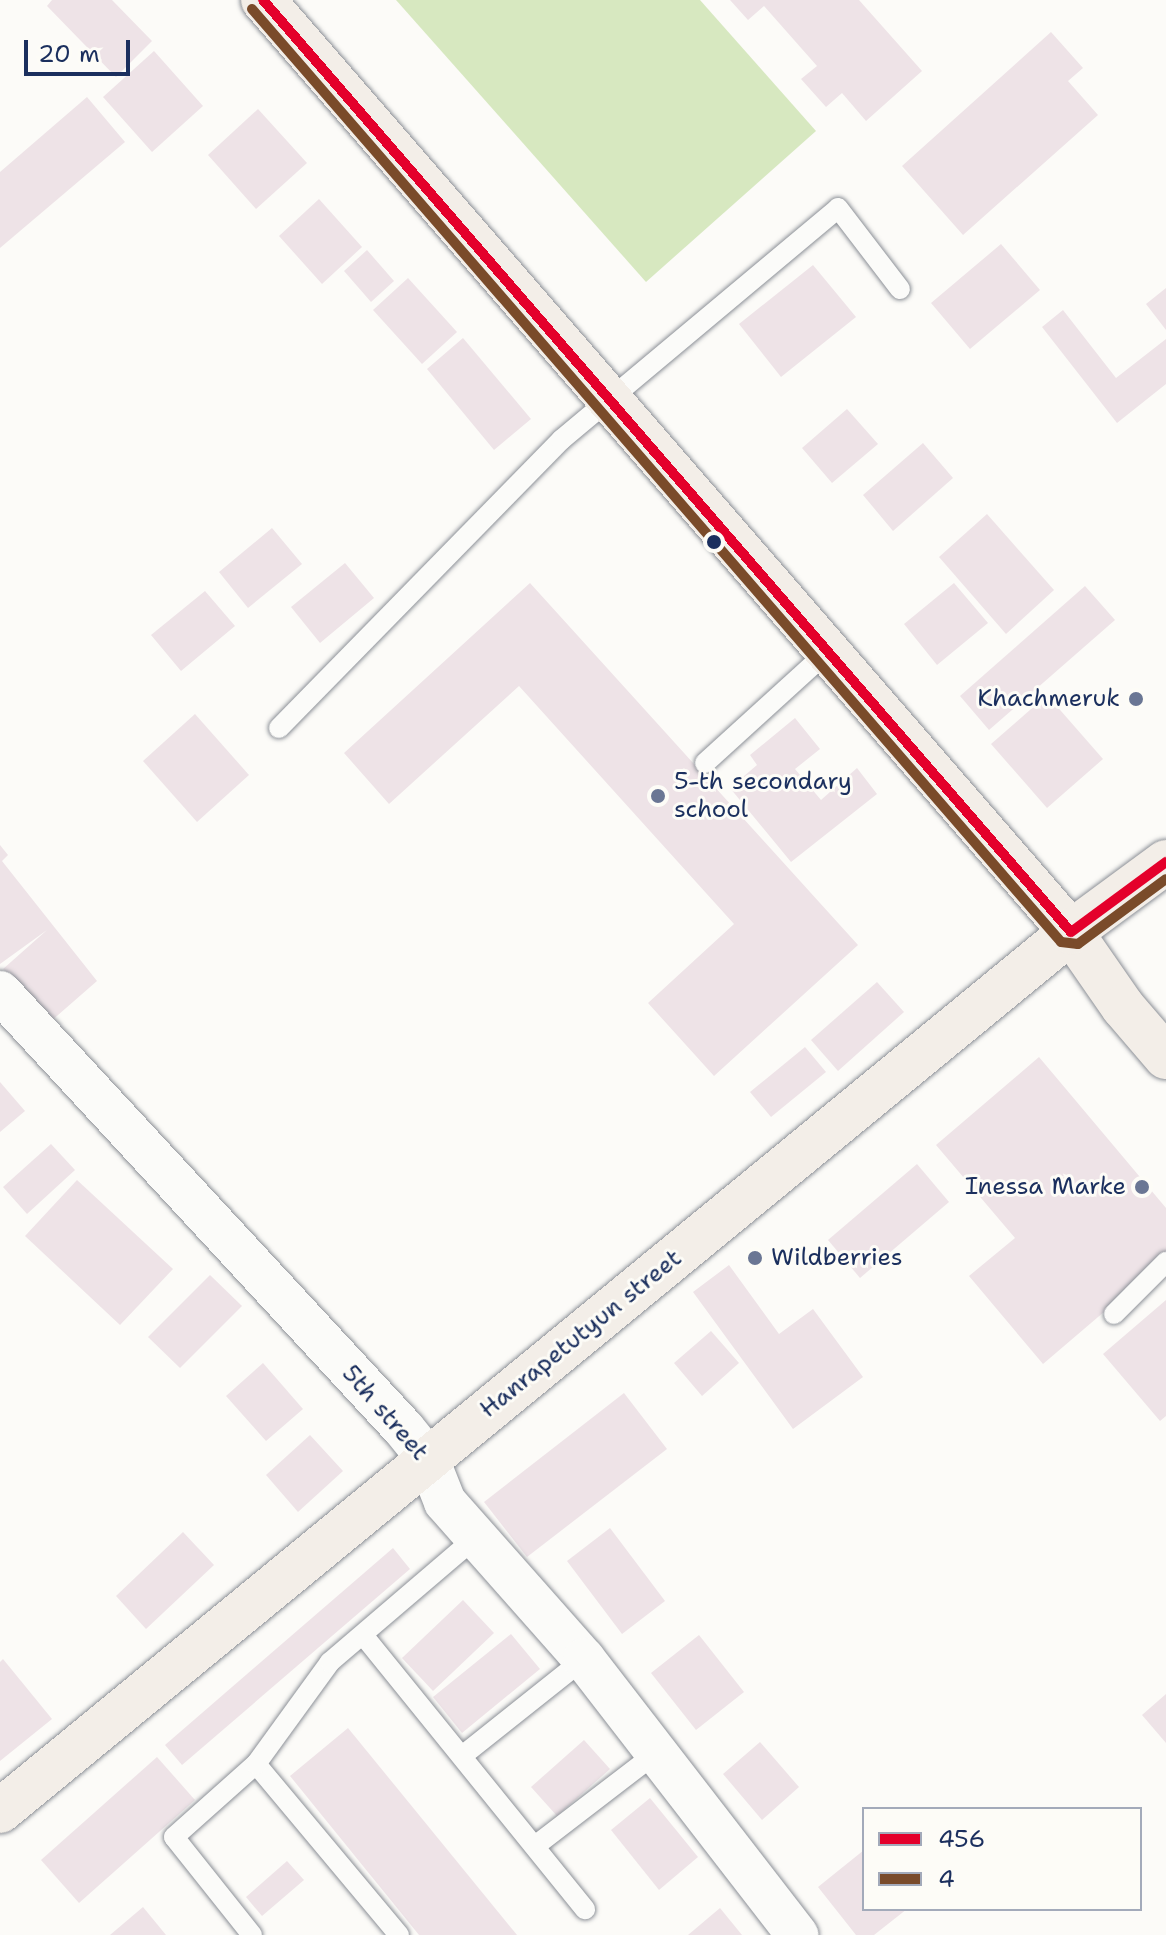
<!DOCTYPE html>
<style>
body{margin:0}
#map{position:relative;width:1166px;height:1935px;overflow:hidden;background:#fcfbf8;font-family:"Shantell Sans",sans-serif}
div>[style]{position:absolute}
.green>*{inset:0;background:#d7e8c0}
.building>*{inset:0;background:#eee3e7}
.roads{filter:drop-shadow(0 0 2px #8c9097) drop-shadow(0 0 2px #8c9097)}
.lane>*{height:20px;margin:-10px;padding:0 10px;transform-origin:10px;border-radius:10px;background:#fbfbf9}
.street>*{height:42px;margin:-21px;padding:0 21px;transform-origin:21px;border-radius:21px;background:#fbfbf9}
.primary>*{height:44px;margin:-22px;padding:0 22px;transform-origin:22px;border-radius:22px;background:#f3eee8}
.bus-1>*{height:10px;margin:-5px;padding:0 5px;transform-origin:5px;border-radius:5px;background:#e4002b}
.bus-2>*{height:10px;margin:-5px;padding:0 5px;transform-origin:5px;border-radius:5px;background:#7a4b2a}
.dots>*{width:22px;height:22px;translate:-50% -50%;box-sizing:border-box;border:4px solid #fdfcf7;border-radius:50%}
span{translate:-50% -50%;white-space:nowrap;text-align:center;line-height:1.15;-webkit-text-stroke:6px #fdfcf7;paint-order:stroke}
.poi-label{font-size:24px;color:#1b2f5e}
.right{translate:-100% -50%;text-align:right}
.left{translate:0 -50%;text-align:left}
.street-label{font-size:24px;color:#1b2f5e}
.legend{position:absolute;left:862px;top:1807px;width:280px;height:104px;box-sizing:border-box;background:#fdfcf7;border:2px solid #a3aaba;margin:0;padding:10px 14px;list-style:none;font-size:24px;color:#1b2f5e}
.legend li{display:flex;align-items:center;gap:16px;height:40px}
.legend b{width:40px;border:2px solid #a3aaba}
.scale{position:absolute;left:24px;top:40px;width:106px;height:36px;box-sizing:border-box;border:4px solid #1b2f5e;border-top:0;padding-left:10px;font-size:24px;line-height:28px;white-space:nowrap;color:#1b2f5e;-webkit-text-stroke:6px #fdfcf7;paint-order:stroke}
</style>
<div id="map">
<div class="green">
<div style="clip-path:polygon(396px 0,700px 0,816px 131px,646px 282px)"></div>
</div>
<div class="building">
<div style="clip-path:polygon(52px 0,112px 0,152px 41px,116px 77px,47px 6px)"></div>
<div style="clip-path:polygon(730px 0,859px 0,922px 71px,866px 121px,842px 93px,826px 107px,801px 79px,817px 66px,764px 6px,748px 20px)"></div>
<div style="clip-path:polygon(1051px 32px,1083px 68px,1068px 81px,1098px 115px,963px 235px,902px 166px)"></div>
<div style="clip-path:polygon(154px 51px,203px 106px,152px 152px,103px 97px)"></div>
<div style="clip-path:polygon(87px 97px,125px 142px,0 248px,0 172px)"></div>
<div style="clip-path:polygon(258px 109px,307px 163px,256px 209px,208px 155px)"></div>
<div style="clip-path:polygon(319px 199px,362px 247px,322px 284px,279px 236px)"></div>
<div style="clip-path:polygon(1001px 244px,1040px 290px,970px 349px,931px 303px)"></div>
<div style="clip-path:polygon(367px 250px,394px 281px,371px 302px,344px 271px)"></div>
<div style="clip-path:polygon(813px 265px,856px 317px,781px 377px,739px 324px)"></div>
<div style="clip-path:polygon(408px 278px,457px 332px,422px 364px,373px 310px)"></div>
<div style="clip-path:polygon(1166px 288px,1166px 330px,1146px 304px)"></div>
<div style="clip-path:polygon(1063px 310px,1116px 378px,1166px 339px,1166px 384px,1117px 423px,1042px 327px)"></div>
<div style="clip-path:polygon(463px 338px,531px 419px,494px 450px,427px 369px)"></div>
<div style="clip-path:polygon(847px 409px,878px 444px,832px 483px,802px 448px)"></div>
<div style="clip-path:polygon(923px 443px,953px 478px,893px 531px,863px 495px)"></div>
<div style="clip-path:polygon(987px 514px,1054px 590px,1006px 634px,939px 557px)"></div>
<div style="clip-path:polygon(272px 528px,302px 564px,248px 608px,219px 572px)"></div>
<div style="clip-path:polygon(345px 563px,374px 598px,320px 643px,291px 607px)"></div>
<div style="clip-path:polygon(530px 583px,858px 945px,714px 1076px,648px 1003px,734px 924px,519px 686px,389px 804px,344px 753px)"></div>
<div style="clip-path:polygon(954px 583px,988px 623px,937px 665px,904px 624px)"></div>
<div style="clip-path:polygon(1085px 586px,1115px 620px,989px 730px,960px 696px)"></div>
<div style="clip-path:polygon(205px 591px,235px 626px,181px 671px,151px 635px)"></div>
<div style="clip-path:polygon(1047px 695px,1103px 759px,1047px 808px,991px 744px)"></div>
<div style="clip-path:polygon(195px 714px,249px 775px,197px 822px,143px 761px)"></div>
<div style="clip-path:polygon(795px 718px,820px 749px,795px 769px,821px 800px,857px 768px,877px 794px,791px 862px,730px 788px,757px 765px,750px 755px)"></div>
<div style="clip-path:polygon(0 845px,8px 855px,2px 861px,97px 981px,50px 1022px,3px 969px,47px 930px,0 964px)"></div>
<div style="clip-path:polygon(877px 982px,904px 1012px,838px 1071px,811px 1040px)"></div>
<div style="clip-path:polygon(805px 1047px,826px 1072px,771px 1117px,750px 1092px)"></div>
<div style="clip-path:polygon(1039px 1057px,1166px 1208px,1166px 1259px,1043px 1364px,969px 1276px,1015px 1238px,936px 1145px)"></div>
<div style="clip-path:polygon(0 1082px,25px 1111px,0 1132px)"></div>
<div style="clip-path:polygon(51px 1144px,75px 1170px,27px 1214px,3px 1187px)"></div>
<div style="clip-path:polygon(917px 1164px,949px 1202px,860px 1278px,828px 1240px)"></div>
<div style="clip-path:polygon(77px 1180px,173px 1269px,120px 1325px,25px 1236px)"></div>
<div style="clip-path:polygon(729px 1265px,779px 1334px,813px 1309px,863px 1377px,793px 1429px,693px 1292px)"></div>
<div style="clip-path:polygon(210px 1275px,242px 1306px,180px 1368px,148px 1337px)"></div>
<div style="clip-path:polygon(1166px 1300px,1166px 1416px,1160px 1421px,1103px 1354px)"></div>
<div style="clip-path:polygon(711px 1331px,739px 1363px,702px 1396px,674px 1363px)"></div>
<div style="clip-path:polygon(263px 1363px,303px 1409px,266px 1441px,226px 1396px)"></div>
<div style="clip-path:polygon(624px 1393px,667px 1449px,527px 1557px,484px 1502px)"></div>
<div style="clip-path:polygon(310px 1435px,343px 1471px,298px 1512px,266px 1475px)"></div>
<div style="clip-path:polygon(610px 1528px,665px 1601px,622px 1634px,567px 1561px)"></div>
<div style="clip-path:polygon(183px 1532px,214px 1565px,146px 1629px,116px 1596px)"></div>
<div style="clip-path:polygon(393px 1548px,410px 1569px,182px 1765px,165px 1745px)"></div>
<div style="clip-path:polygon(463px 1600px,494px 1633px,433px 1691px,402px 1658px)"></div>
<div style="clip-path:polygon(511px 1634px,540px 1669px,462px 1733px,433px 1697px)"></div>
<div style="clip-path:polygon(699px 1635px,744px 1692px,696px 1730px,651px 1673px)"></div>
<div style="clip-path:polygon(3px 1659px,52px 1719px,0 1761px,0 1662px)"></div>
<div style="clip-path:polygon(1166px 1694px,1166px 1743px,1142px 1715px)"></div>
<div style="clip-path:polygon(348px 1728px,517px 1935px,419px 1935px,290px 1776px)"></div>
<div style="clip-path:polygon(584px 1740px,610px 1769px,557px 1816px,531px 1787px)"></div>
<div style="clip-path:polygon(760px 1742px,799px 1787px,762px 1820px,723px 1774px)"></div>
<div style="clip-path:polygon(157px 1757px,195px 1800px,79px 1903px,41px 1860px)"></div>
<div style="clip-path:polygon(650px 1798px,698px 1857px,659px 1890px,611px 1830px)"></div>
<div style="clip-path:polygon(864px 1850px,864px 1909px,907px 1909px,874px 1935px,856px 1935px,818px 1887px)"></div>
<div style="clip-path:polygon(287px 1861px,304px 1880px,262px 1916px,246px 1897px)"></div>
<div style="clip-path:polygon(143px 1907px,166px 1935px,110px 1935px)"></div>
<div style="clip-path:polygon(720px 1908px,742px 1935px,688px 1935px)"></div>
</div>
<div class="roads">
<div class="lane">
<div style="left:279px;top:728px;width:403px;rotate:-45.6deg"></div>
<div style="left:561px;top:440px;width:361px;rotate:-39.9deg"></div>
<div style="left:838px;top:208px;width:102px;rotate:52.6deg"></div>
<div style="left:705px;top:763px;width:166px;rotate:-42.3deg"></div>
<div style="left:1114px;top:1314px;width:74px;rotate:-45deg"></div>
<div style="left:363px;top:1635px;width:353px;rotate:51deg"></div>
<div style="left:462px;top:1756px;width:156px;rotate:-38.5deg"></div>
<div style="left:256px;top:1764px;width:223px;rotate:50.1deg"></div>
<div style="left:535px;top:1846px;width:153px;rotate:-37.5deg"></div>
<div style="left:252px;top:1935px;width:125px;rotate:-128.5deg"></div>
<div style="left:174px;top:1837px;width:110px;rotate:-41.7deg"></div>
<div style="left:256px;top:1764px;width:126px;rotate:-54deg"></div>
<div style="left:330px;top:1662px;width:191px;rotate:-40.5deg"></div>
</div>
<div class="street">
<div style="left:0;top:992px;width:595px;rotate:47.25deg"></div>
<div style="left:404px;top:1429px;width:38px;rotate:51deg"></div>
<div style="left:428px;top:1459px;width:46px;rotate:68.4deg"></div>
<div style="left:445px;top:1502px;width:210px;rotate:48.5deg"></div>
<div style="left:584px;top:1659px;width:349px;rotate:52.3deg"></div>
</div>
<div class="primary">
<div style="left:263px;top:0;width:1233px;rotate:49.08deg"></div>
<div style="left:1071px;top:932px;width:91px;rotate:55.3deg"></div>
<div style="left:1123px;top:1007px;width:66px;rotate:49.3deg"></div>
<div style="left:0;top:1811px;width:1386px;rotate:-39.38deg"></div>
<div style="left:1071px;top:932px;width:118px;rotate:-36.4deg"></div>
</div>
</div>
<div class="bus-1">
<div style="left:263px;top:0;width:1233px;rotate:49.08deg"></div>
<div style="left:1071px;top:932px;width:118px;rotate:-36.4deg"></div>
</div>
<div class="bus-2">
<div style="left:252px;top:9px;width:1235px;rotate:49.07deg"></div>
<div style="left:1061px;top:942px;width:17px;rotate:7deg"></div>
<div style="left:1078px;top:944px;width:109px;rotate:-36.5deg"></div>
</div>
<div class="dots">
<div style="left:714px;top:542px;background:#1b2f5e"></div>
<div style="left:1136px;top:699px;background:#6a7694"></div>
<div style="left:658px;top:796px;background:#6a7694"></div>
<div style="left:1142px;top:1187px;background:#6a7694"></div>
<div style="left:755px;top:1258px;background:#6a7694"></div>
</div>
<div class="poi-label">
<span class="right" style="left:1120px;top:699px">Khachmeruk</span>
<span class="left" style="left:674px;top:796px">5-th secondary<br>school</span>
<span class="right" style="left:1126px;top:1187px">Inessa Marke</span>
<span class="left" style="left:771px;top:1258px">Wildberries</span>
</div>
<div class="street-label">
<span style="left:581px;top:1334px;rotate:-39deg">Hanrapetutyun street</span>
<span style="left:385px;top:1413px;rotate:49deg">5th street</span>
</div>
<ul class="legend">
<li><b style="height:10px;background:#e4002b"></b>456</li>
<li><b style="height:10px;background:#7a4b2a"></b>4</li>
</ul>
<div class="scale">20 m</div>
</div>
